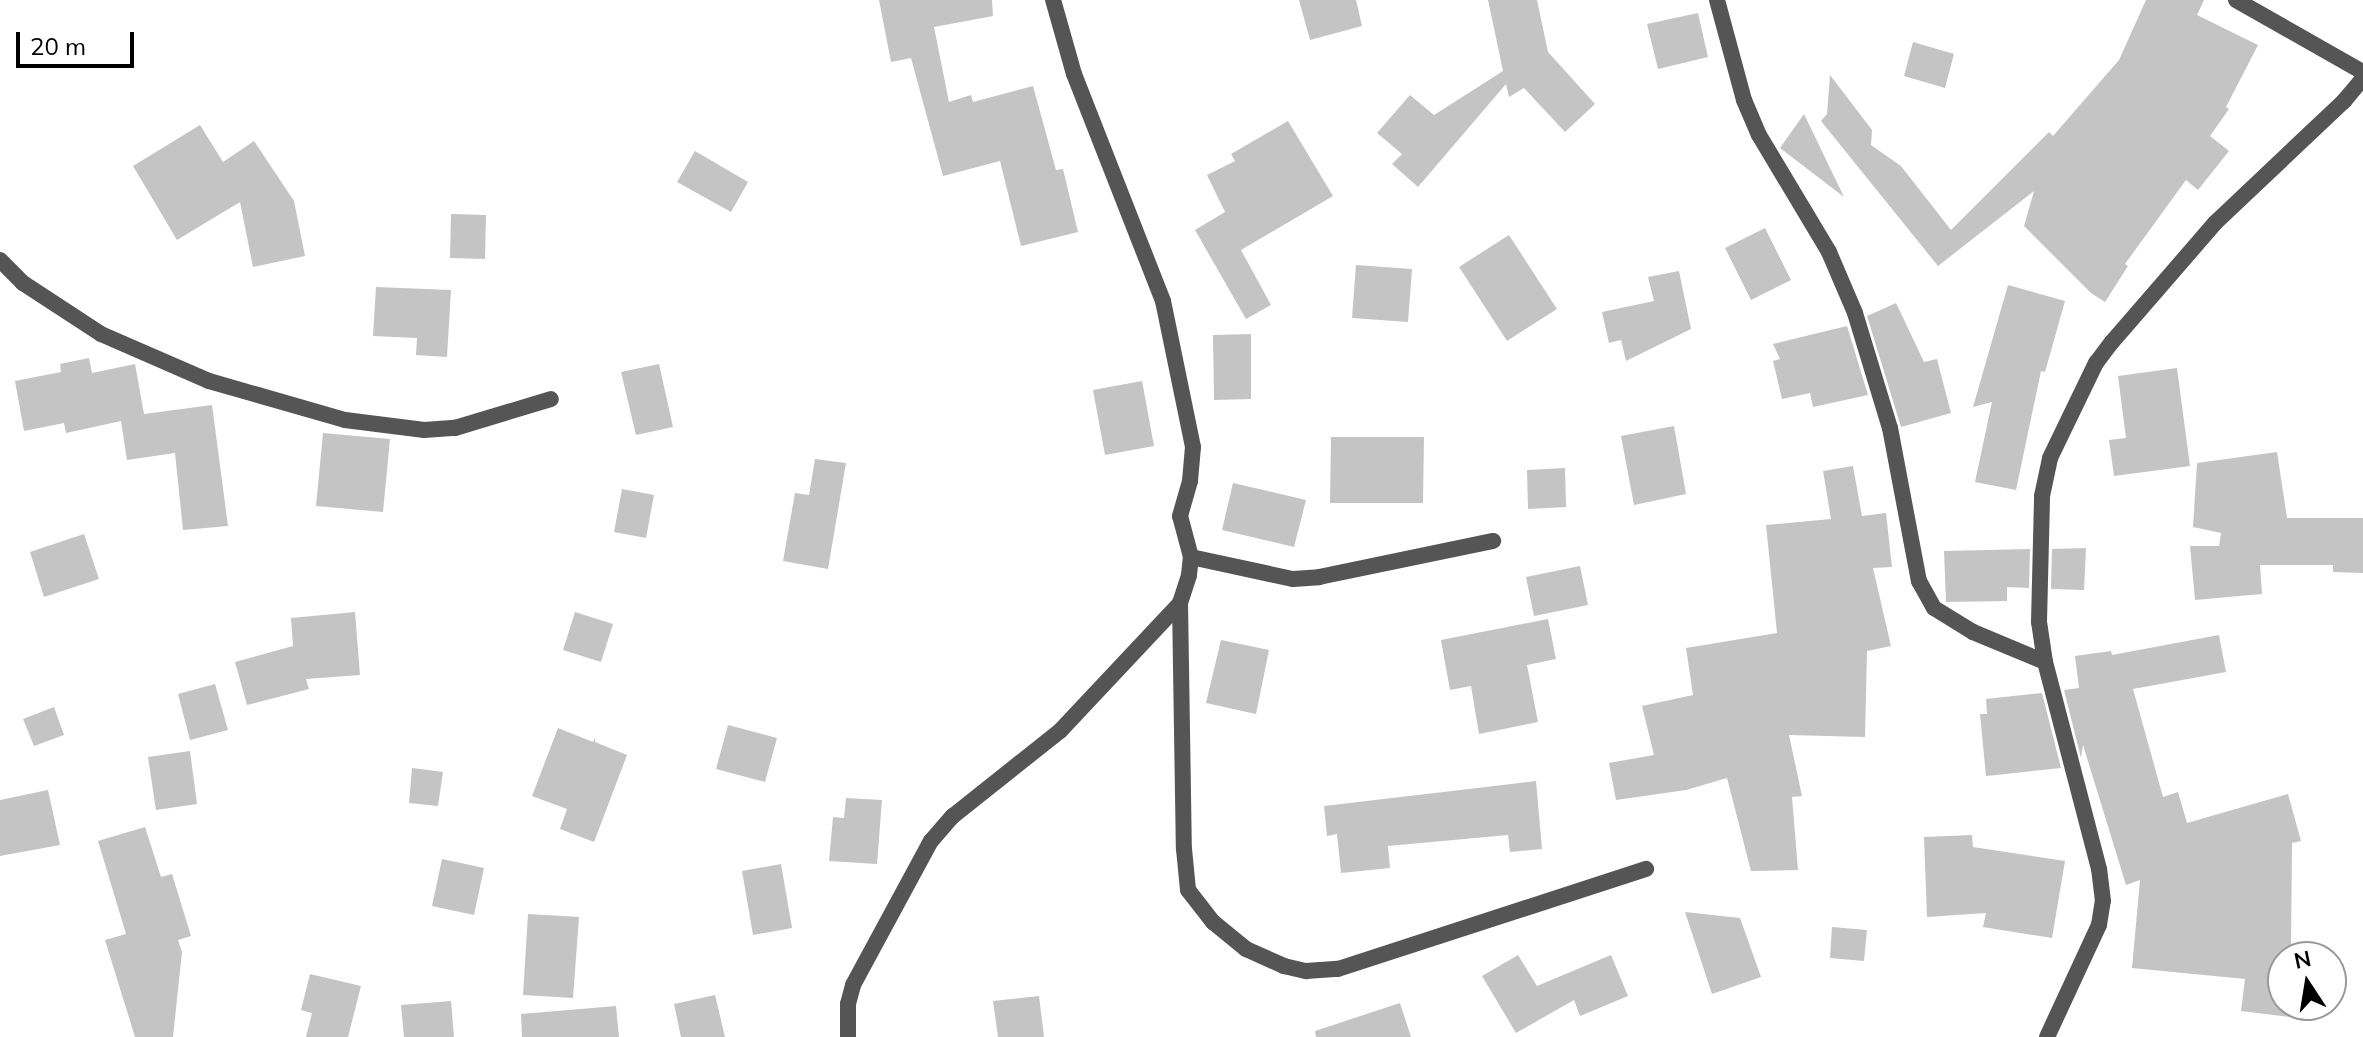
<!DOCTYPE html>
<style>
body{margin:0}
#map{position:relative;width:2363px;height:1037px;overflow:hidden;background:#fff;font-family:Mulish,sans-serif}
div>[style]{position:absolute}
.building>*{inset:0;background:#c4c4c4}
.street>*{height:16px;margin:-8px;padding:0 8px;transform-origin:8px;border-radius:8px;background:#555}
span{translate:-50% -50%;white-space:nowrap;text-align:center;line-height:1.15;-webkit-text-stroke:6px #fff;paint-order:stroke}
.north{position:absolute;left:2267px;top:941px;width:80px;height:80px;box-sizing:border-box;background:#fff;border:2px solid #999;border-radius:50%;rotate:348deg;font-size:22px;font-weight:700;line-height:32px;text-align:center;color:#000}
.north::after{content:'';display:block;margin:auto;width:28px;height:36px;background:#000;clip-path:polygon(50% 0,100% 100%,50% 72%,0 100%)}
.scale{position:absolute;left:16px;top:32px;width:118px;height:36px;box-sizing:border-box;border:4px solid #000;border-top:0;padding-left:10px;font-size:24px;line-height:28px;white-space:nowrap;color:#000;-webkit-text-stroke:6px #fff;paint-order:stroke}
</style>
<div id="map">
<div class="building">
<div style="clip-path:polygon(879px 0,992px 0,993px 16px,934px 27px,949px 102px,971px 95px,973px 102px,1033px 86px,1056px 170px,1063px 169px,1078px 232px,1021px 246px,1000px 161px,943px 176px,911px 58px,891px 62px)"></div>
<div style="clip-path:polygon(1299px 0,1356px 0,1362px 26px,1310px 40px)"></div>
<div style="clip-path:polygon(1488px 0,1537px 0,1548px 52px,1595px 104px,1565px 132px,1524px 88px,1509px 97px,1506px 84px,1418px 187px,1392px 164px,1402px 154px,1377px 133px,1410px 95px,1434px 115px,1503px 71px)"></div>
<div style="clip-path:polygon(2146px 0,2204px 0,2197px 15px,2258px 45px,2226px 107px,2229px 109px,2210px 136px,2229px 151px,2198px 190px,2186px 180px,2125px 264px,2128px 266px,2105px 302px,2091px 293px,2024px 226px,2034px 191px,1938px 266px,1821px 121px,1827px 114px,1830px 75px,1872px 130px,1871px 145px,1901px 166px,1951px 230px,2049px 132px,2053px 136px,2119px 60px)"></div>
<div style="clip-path:polygon(1698px 13px,1708px 57px,1658px 69px,1647px 24px)"></div>
<div style="clip-path:polygon(1913px 42px,1954px 54px,1945px 88px,1904px 76px)"></div>
<div style="clip-path:polygon(1804px 114px,1844px 197px,1780px 148px)"></div>
<div style="clip-path:polygon(1288px 121px,1333px 196px,1241px 250px,1271px 305px,1246px 319px,1195px 230px,1225px 212px,1207px 175px,1235px 161px,1231px 154px)"></div>
<div style="clip-path:polygon(200px 125px,223px 162px,254px 141px,294px 201px,305px 256px,253px 267px,240px 202px,177px 240px,133px 166px)"></div>
<div style="clip-path:polygon(695px 151px,748px 182px,731px 212px,677px 182px)"></div>
<div style="clip-path:polygon(451px 214px,486px 215px,485px 259px,450px 258px)"></div>
<div style="clip-path:polygon(1765px 228px,1791px 280px,1751px 300px,1725px 248px)"></div>
<div style="clip-path:polygon(1509px 235px,1557px 309px,1507px 341px,1459px 267px)"></div>
<div style="clip-path:polygon(1356px 265px,1412px 269px,1408px 322px,1352px 318px)"></div>
<div style="clip-path:polygon(1679px 271px,1691px 329px,1626px 361px,1621px 340px,1609px 343px,1602px 312px,1654px 301px,1648px 277px)"></div>
<div style="clip-path:polygon(2008px 285px,2065px 301px,2045px 372px,2041px 371px,2016px 490px,1975px 482px,1992px 402px,1973px 407px)"></div>
<div style="clip-path:polygon(376px 287px,451px 290px,447px 357px,416px 355px,417px 338px,373px 336px)"></div>
<div style="clip-path:polygon(1896px 303px,1924px 362px,1937px 359px,1951px 413px,1901px 427px,1867px 316px)"></div>
<div style="clip-path:polygon(1847px 326px,1868px 395px,1813px 407px,1810px 393px,1782px 399px,1773px 361px,1780px 359px,1773px 344px)"></div>
<div style="clip-path:polygon(1251px 334px,1251px 399px,1214px 400px,1213px 335px)"></div>
<div style="clip-path:polygon(89px 358px,92px 373px,135px 364px,144px 414px,212px 405px,228px 526px,183px 530px,175px 453px,127px 460px,121px 421px,66px 433px,64px 423px,24px 431px,15px 381px,61px 372px,60px 364px)"></div>
<div style="clip-path:polygon(659px 364px,673px 427px,636px 435px,621px 372px)"></div>
<div style="clip-path:polygon(2177px 368px,2190px 466px,2114px 476px,2109px 440px,2126px 438px,2118px 376px)"></div>
<div style="clip-path:polygon(1142px 381px,1154px 446px,1105px 455px,1093px 390px)"></div>
<div style="clip-path:polygon(1674px 426px,1686px 494px,1634px 505px,1621px 436px)"></div>
<div style="clip-path:polygon(323px 433px,390px 439px,383px 512px,316px 506px)"></div>
<div style="clip-path:polygon(1331px 437px,1424px 437px,1423px 503px,1330px 503px)"></div>
<div style="clip-path:polygon(2277px 452px,2287px 518px,2363px 518px,2363px 573px,2333px 572px,2333px 565px,2260px 565px,2262px 594px,2195px 600px,2190px 546px,2219px 546px,2221px 533px,2193px 527px,2197px 463px)"></div>
<div style="clip-path:polygon(815px 459px,846px 463px,828px 569px,783px 561px,795px 493px,809px 495px)"></div>
<div style="clip-path:polygon(1853px 466px,1862px 516px,1886px 513px,1892px 567px,1873px 568px,1891px 646px,1867px 651px,1865px 737px,1789px 735px,1802px 796px,1792px 797px,1798px 870px,1751px 871px,1727px 778px,1686px 790px,1616px 800px,1609px 763px,1654px 755px,1642px 706px,1693px 695px,1686px 648px,1777px 633px,1766px 525px,1831px 519px,1823px 471px)"></div>
<div style="clip-path:polygon(1565px 468px,1566px 507px,1528px 509px,1527px 470px)"></div>
<div style="clip-path:polygon(1233px 483px,1306px 500px,1294px 547px,1222px 530px)"></div>
<div style="clip-path:polygon(622px 489px,654px 495px,646px 538px,614px 532px)"></div>
<div style="clip-path:polygon(84px 534px,99px 579px,44px 597px,30px 552px)"></div>
<div style="clip-path:polygon(2086px 548px,2084px 590px,2051px 589px,2052px 549px)"></div>
<div style="clip-path:polygon(2030px 549px,2029px 588px,2007px 587px,2007px 601px,1946px 602px,1944px 551px)"></div>
<div style="clip-path:polygon(1580px 566px,1588px 605px,1534px 616px,1526px 577px)"></div>
<div style="clip-path:polygon(355px 612px,360px 675px,306px 679px,309px 689px,247px 705px,235px 662px,293px 646px,291px 618px)"></div>
<div style="clip-path:polygon(575px 612px,613px 624px,601px 662px,563px 650px)"></div>
<div style="clip-path:polygon(1548px 619px,1556px 659px,1527px 665px,1538px 722px,1479px 734px,1471px 686px,1450px 690px,1441px 640px)"></div>
<div style="clip-path:polygon(2219px 635px,2226px 672px,2133px 689px,2163px 797px,2178px 792px,2187px 823px,2288px 794px,2301px 841px,2292px 843px,2291px 947px,2300px 948px,2299px 957px,2283px 957px,2283px 1005px,2292px 1005px,2290px 1017px,2241px 1011px,2245px 979px,2132px 968px,2140px 880px,2126px 885px,2083px 745px,2081px 758px,2064px 690px,2079px 688px,2075px 656px,2111px 651px,2112px 655px)"></div>
<div style="clip-path:polygon(1221px 640px,1269px 650px,1256px 714px,1206px 703px)"></div>
<div style="clip-path:polygon(215px 684px,228px 730px,190px 740px,178px 694px)"></div>
<div style="clip-path:polygon(2042px 693px,2061px 768px,1986px 776px,1980px 714px,1987px 714px,1986px 699px)"></div>
<div style="clip-path:polygon(54px 707px,64px 735px,34px 746px,23px 719px)"></div>
<div style="clip-path:polygon(728px 725px,777px 738px,765px 782px,716px 769px)"></div>
<div style="clip-path:polygon(558px 728px,593px 742px,595px 738px,595px 742px,627px 755px,594px 842px,560px 829px,567px 809px,532px 796px)"></div>
<div style="clip-path:polygon(190px 751px,197px 804px,156px 810px,148px 757px)"></div>
<div style="clip-path:polygon(412px 768px,443px 772px,438px 806px,409px 803px)"></div>
<div style="clip-path:polygon(1536px 781px,1542px 849px,1510px 852px,1508px 835px,1388px 846px,1390px 868px,1341px 873px,1337px 834px,1327px 836px,1324px 806px)"></div>
<div style="clip-path:polygon(48px 790px,60px 845px,0 856px,0 800px)"></div>
<div style="clip-path:polygon(846px 798px,882px 800px,877px 864px,829px 861px,833px 817px,844px 818px)"></div>
<div style="clip-path:polygon(145px 827px,161px 877px,172px 874px,191px 936px,178px 940px,182px 952px,173px 1037px,135px 1037px,105px 940px,126px 934px,98px 841px)"></div>
<div style="clip-path:polygon(1972px 835px,1973px 847px,2065px 861px,2052px 938px,1983px 927px,1986px 913px,1927px 917px,1924px 837px)"></div>
<div style="clip-path:polygon(442px 859px,484px 868px,474px 915px,432px 906px)"></div>
<div style="clip-path:polygon(781px 864px,792px 928px,753px 935px,742px 871px)"></div>
<div style="clip-path:polygon(1685px 912px,1740px 918px,1761px 977px,1712px 994px)"></div>
<div style="clip-path:polygon(528px 914px,579px 917px,573px 998px,523px 995px)"></div>
<div style="clip-path:polygon(1832px 927px,1867px 930px,1864px 961px,1830px 958px)"></div>
<div style="clip-path:polygon(1518px 955px,1537px 986px,1611px 955px,1628px 996px,1580px 1016px,1574px 1000px,1516px 1033px,1482px 976px)"></div>
<div style="clip-path:polygon(310px 974px,361px 986px,348px 1037px,306px 1037px,312px 1013px,301px 1010px)"></div>
<div style="clip-path:polygon(715px 995px,725px 1037px,681px 1037px,674px 1004px)"></div>
<div style="clip-path:polygon(1039px 996px,1044px 1037px,998px 1037px,993px 1001px)"></div>
<div style="clip-path:polygon(451px 1001px,454px 1037px,404px 1037px,401px 1005px)"></div>
<div style="clip-path:polygon(1400px 1003px,1411px 1037px,1316px 1037px,1315px 1031px)"></div>
<div style="clip-path:polygon(616px 1006px,619px 1037px,522px 1037px,521px 1014px)"></div>
</div>
<div class="street">
<div style="left:1717px;top:0;width:104px;rotate:74.9deg"></div>
<div style="left:1744px;top:100px;width:38px;rotate:67deg"></div>
<div style="left:1759px;top:135px;width:136px;rotate:59.1deg"></div>
<div style="left:1829px;top:252px;width:66px;rotate:66.9deg"></div>
<div style="left:1855px;top:313px;width:120px;rotate:73.1deg"></div>
<div style="left:1890px;top:428px;width:156px;rotate:79.3deg"></div>
<div style="left:1919px;top:581px;width:31px;rotate:61deg"></div>
<div style="left:1934px;top:608px;width:46px;rotate:31.6deg"></div>
<div style="left:1973px;top:632px;width:78px;rotate:22.6deg"></div>
<div style="left:2236px;top:0;width:146px;rotate:29.6deg"></div>
<div style="left:0;top:260px;width:33px;rotate:45deg"></div>
<div style="left:23px;top:283px;width:93px;rotate:33.2deg"></div>
<div style="left:101px;top:334px;width:118px;rotate:23.5deg"></div>
<div style="left:209px;top:381px;width:141px;rotate:16deg"></div>
<div style="left:345px;top:420px;width:80px;rotate:7.2deg"></div>
<div style="left:424px;top:430px;width:31px;rotate:-4deg"></div>
<div style="left:455px;top:428px;width:100px;rotate:-16.8deg"></div>
<div style="left:1191px;top:557px;width:104px;rotate:12.2deg"></div>
<div style="left:1293px;top:579px;width:26px;rotate:-4deg"></div>
<div style="left:1319px;top:577px;width:178px;rotate:-11.7deg"></div>
<div style="left:1180px;top:603px;width:246px;rotate:89.1deg"></div>
<div style="left:1184px;top:849px;width:41px;rotate:84.4deg"></div>
<div style="left:1188px;top:890px;width:41px;rotate:52deg"></div>
<div style="left:1213px;top:922px;width:43px;rotate:39.3deg"></div>
<div style="left:1246px;top:949px;width:42px;rotate:24.1deg"></div>
<div style="left:1284px;top:966px;width:23px;rotate:13deg"></div>
<div style="left:1306px;top:971px;width:32px;rotate:-4deg"></div>
<div style="left:1338px;top:969px;width:324px;rotate:-18deg"></div>
<div style="left:848px;top:1037px;width:33px;rotate:-90deg"></div>
<div style="left:848px;top:1004px;width:20px;rotate:-75deg"></div>
<div style="left:853px;top:985px;width:164px;rotate:-61.6deg"></div>
<div style="left:931px;top:841px;width:33px;rotate:-49deg"></div>
<div style="left:953px;top:816px;width:137px;rotate:-38.5deg"></div>
<div style="left:1060px;top:731px;width:175px;rotate:-46.8deg"></div>
<div style="left:1180px;top:603px;width:29px;rotate:-72deg"></div>
<div style="left:1189px;top:575px;width:18px;rotate:-84deg"></div>
<div style="left:1191px;top:557px;width:42px;rotate:-105deg"></div>
<div style="left:1180px;top:516px;width:36px;rotate:-74deg"></div>
<div style="left:1190px;top:481px;width:34px;rotate:-85deg"></div>
<div style="left:1193px;top:447px;width:149px;rotate:-101.6deg"></div>
<div style="left:1163px;top:301px;width:244px;rotate:-111.4deg"></div>
<div style="left:1074px;top:74px;width:77px;rotate:-105.8deg"></div>
<div style="left:2047px;top:1037px;width:123px;rotate:-65.1deg"></div>
<div style="left:2099px;top:925px;width:24px;rotate:-81deg"></div>
<div style="left:2103px;top:901px;width:32px;rotate:-97deg"></div>
<div style="left:2099px;top:869px;width:214px;rotate:-104.6deg"></div>
<div style="left:2045px;top:662px;width:40px;rotate:-98.5deg"></div>
<div style="left:2039px;top:622px;width:126px;rotate:-88.6deg"></div>
<div style="left:2042px;top:496px;width:39px;rotate:-78deg"></div>
<div style="left:2050px;top:458px;width:106px;rotate:-64.2deg"></div>
<div style="left:2096px;top:363px;width:26px;rotate:-53deg"></div>
<div style="left:2112px;top:342px;width:157px;rotate:-49.1deg"></div>
<div style="left:2215px;top:223px;width:178px;rotate:-43.4deg"></div>
<div style="left:2344px;top:101px;width:30px;rotate:-50deg"></div>
</div>
<div class="north">N</div>
<div class="scale">20 m</div>
</div>
